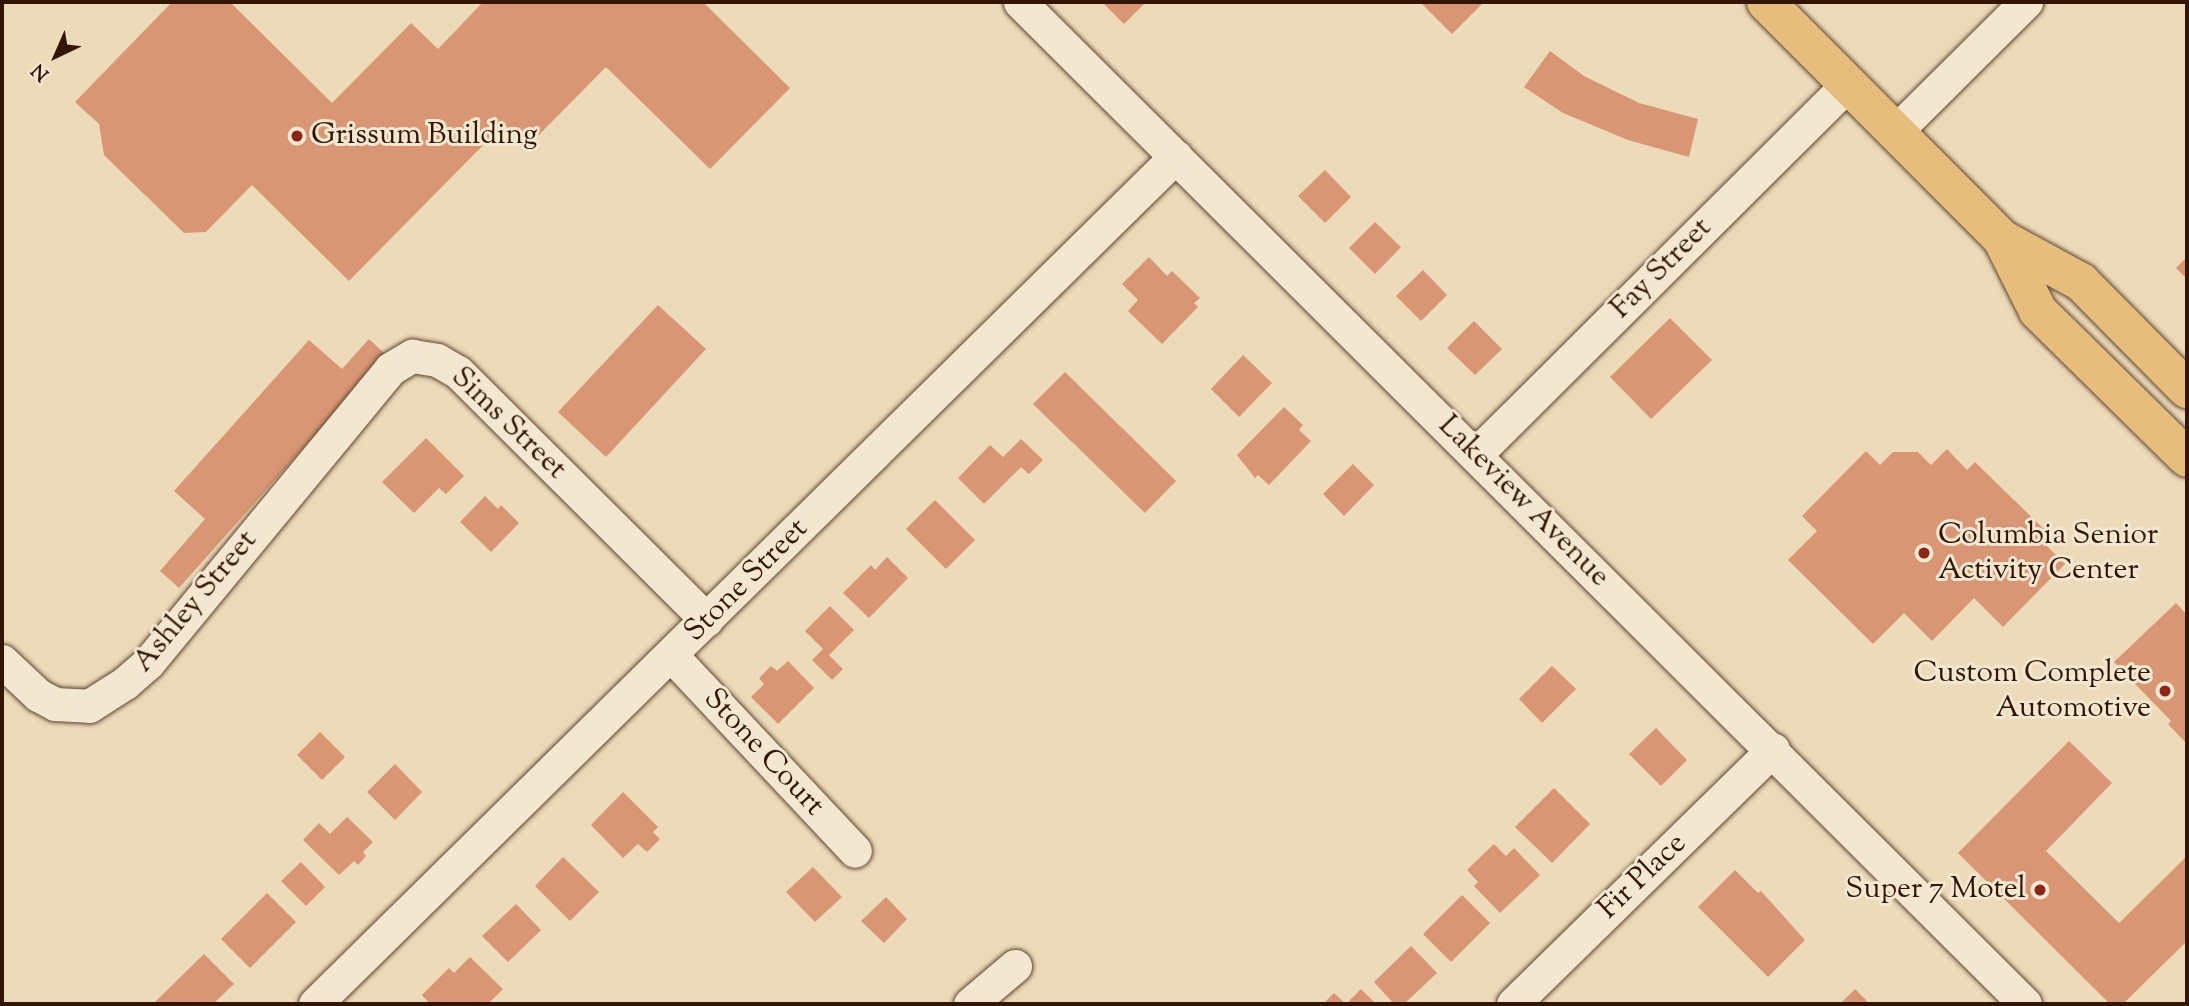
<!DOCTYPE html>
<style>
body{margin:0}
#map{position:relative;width:2189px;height:1006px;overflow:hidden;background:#ecdab9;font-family:"Sorts Mill Goudy",serif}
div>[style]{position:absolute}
.building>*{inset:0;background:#d89675}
.roads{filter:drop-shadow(0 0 2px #614630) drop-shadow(0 0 2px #614630)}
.minor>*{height:33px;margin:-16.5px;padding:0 16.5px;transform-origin:16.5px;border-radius:16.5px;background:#f3e7d2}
.primary>*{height:38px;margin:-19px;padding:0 19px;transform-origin:19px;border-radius:19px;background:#e6bd7c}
.dots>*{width:19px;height:19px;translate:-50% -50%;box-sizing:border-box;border:4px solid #f3e7d2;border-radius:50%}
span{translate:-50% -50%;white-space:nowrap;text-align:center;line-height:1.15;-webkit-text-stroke:6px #f3e7d2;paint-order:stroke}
.poi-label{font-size:30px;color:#331503}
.left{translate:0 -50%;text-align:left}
.right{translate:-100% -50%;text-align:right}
.street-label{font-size:30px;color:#331503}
.frame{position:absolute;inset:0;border:4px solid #331503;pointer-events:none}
.north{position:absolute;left:21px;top:21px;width:70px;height:70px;-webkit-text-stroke:5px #f3e7d2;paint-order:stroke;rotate:224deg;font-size:19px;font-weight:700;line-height:28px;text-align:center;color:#331503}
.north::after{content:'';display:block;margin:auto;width:24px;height:32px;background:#331503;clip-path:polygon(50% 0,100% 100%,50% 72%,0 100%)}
</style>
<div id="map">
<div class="building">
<div style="clip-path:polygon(172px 2px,230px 2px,332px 103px,411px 23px,438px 49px,483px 2px,703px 2px,790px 88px,710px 169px,606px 67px,527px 147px,504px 124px,349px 281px,252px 185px,206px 232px,184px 233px,104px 155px,99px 124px,75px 102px)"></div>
<div style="clip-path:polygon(1102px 2px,1146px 2px,1124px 24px)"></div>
<div style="clip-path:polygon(1420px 2px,1484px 2px,1452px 34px)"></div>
<div style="clip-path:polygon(1550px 51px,1584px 76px,1639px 103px,1698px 119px,1689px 157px,1628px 140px,1563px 113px,1524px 87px)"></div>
<div style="clip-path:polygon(1325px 170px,1351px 197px,1325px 223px,1298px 196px)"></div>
<div style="clip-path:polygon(1375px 222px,1401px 247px,1375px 274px,1349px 248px)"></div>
<div style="clip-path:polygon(1149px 257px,1167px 276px,1172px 271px,1200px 298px,1194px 303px,1198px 307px,1162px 344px,1128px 311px,1138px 300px,1122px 284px)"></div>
<div style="clip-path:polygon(2187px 257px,2187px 279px,2176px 268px)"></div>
<div style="clip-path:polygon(1423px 270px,1447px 295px,1421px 321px,1396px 296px)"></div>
<div style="clip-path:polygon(658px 305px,706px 349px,606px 457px,558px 412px)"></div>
<div style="clip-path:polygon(1670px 318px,1712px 360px,1651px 419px,1610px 377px)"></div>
<div style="clip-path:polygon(1474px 321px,1502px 349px,1475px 375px,1447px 348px)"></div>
<div style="clip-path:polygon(369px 339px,386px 355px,179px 588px,160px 571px,205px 519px,174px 491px,309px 340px,342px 369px)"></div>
<div style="clip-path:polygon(1243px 355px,1272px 383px,1239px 417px,1211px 389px)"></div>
<div style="clip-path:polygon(1065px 372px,1176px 481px,1145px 513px,1033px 404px)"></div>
<div style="clip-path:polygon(1284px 407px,1303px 425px,1299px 430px,1311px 441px,1269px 485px,1258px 475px,1255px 478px,1237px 455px)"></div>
<div style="clip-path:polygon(426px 438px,464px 476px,446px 494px,439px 488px,414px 513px,382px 482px)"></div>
<div style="clip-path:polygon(1021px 439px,1043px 460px,1029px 474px,1021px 467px,984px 504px,958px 478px,990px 445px,1003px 457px)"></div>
<div style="clip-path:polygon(1947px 449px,1967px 470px,1975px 462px,2053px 538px,2046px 545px,2065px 564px,2003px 627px,1974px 598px,1932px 641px,1904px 613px,1873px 644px,1788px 560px,1817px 531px,1802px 516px,1866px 451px,1880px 465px,1893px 452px,1918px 452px,1931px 465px)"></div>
<div style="clip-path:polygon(1353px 464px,1374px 485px,1344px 516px,1323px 494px)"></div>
<div style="clip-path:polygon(485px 496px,498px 509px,501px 505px,519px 523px,491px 552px,460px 522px)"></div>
<div style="clip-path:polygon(935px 500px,975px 540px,946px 569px,906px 529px)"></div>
<div style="clip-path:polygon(887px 557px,908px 578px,869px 618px,843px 593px,871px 565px,875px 570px)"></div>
<div style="clip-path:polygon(2176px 603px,2187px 615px,2187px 744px,2168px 724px,2171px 721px,2114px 662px)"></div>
<div style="clip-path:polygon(830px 606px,854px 630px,829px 655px,843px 669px,832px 680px,812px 660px,823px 649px,805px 631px)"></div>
<div style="clip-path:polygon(788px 661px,814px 688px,778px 724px,751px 697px,764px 684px,759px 678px,771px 666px,777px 671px)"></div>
<div style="clip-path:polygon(1552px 666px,1576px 689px,1542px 723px,1519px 699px)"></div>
<div style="clip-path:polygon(1656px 728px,1687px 760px,1661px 786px,1629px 754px)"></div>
<div style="clip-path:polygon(320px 732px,345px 757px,322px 780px,297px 755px)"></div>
<div style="clip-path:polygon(2069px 741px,2112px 783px,2046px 851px,2119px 923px,2187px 856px,2187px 941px,2123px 1004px,2110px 1004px,1958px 853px)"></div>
<div style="clip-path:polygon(395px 764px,422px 792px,395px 820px,367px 792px)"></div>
<div style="clip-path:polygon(1554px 788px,1590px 824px,1552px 863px,1515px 827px)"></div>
<div style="clip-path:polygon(623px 792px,658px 827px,653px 832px,660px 839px,647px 852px,638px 844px,623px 858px,591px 825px)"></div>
<div style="clip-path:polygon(347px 817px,373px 842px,363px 852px,366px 856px,358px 865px,354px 861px,339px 875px,303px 840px,319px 823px,330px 834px)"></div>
<div style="clip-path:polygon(1494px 844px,1506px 856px,1514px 848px,1540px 875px,1500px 913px,1474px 886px,1478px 882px,1467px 870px)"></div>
<div style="clip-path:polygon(563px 857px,599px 892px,570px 921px,535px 886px)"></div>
<div style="clip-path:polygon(301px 862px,325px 887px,306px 906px,281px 881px)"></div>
<div style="clip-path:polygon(813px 867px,842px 897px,815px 922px,786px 892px)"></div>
<div style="clip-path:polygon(1735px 870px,1758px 893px,1761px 891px,1805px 940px,1768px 977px,1698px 907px)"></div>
<div style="clip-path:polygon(267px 893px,296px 922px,250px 968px,221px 939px)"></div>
<div style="clip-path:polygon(1462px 895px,1490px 923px,1451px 962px,1423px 934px)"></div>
<div style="clip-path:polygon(886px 897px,907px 919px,884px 943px,861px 921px)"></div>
<div style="clip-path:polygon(516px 904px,541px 930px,508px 962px,482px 936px)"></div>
<div style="clip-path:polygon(1411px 946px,1437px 973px,1404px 1004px,1394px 1004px,1374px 982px)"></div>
<div style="clip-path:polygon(204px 954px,234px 984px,213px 1004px,153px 1004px)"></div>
<div style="clip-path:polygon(470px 957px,503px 989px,488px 1004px,472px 1002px,469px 1004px,430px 1004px,422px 995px,449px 968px,454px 973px)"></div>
<div style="clip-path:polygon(1361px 989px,1376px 1004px,1346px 1004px)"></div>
<div style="clip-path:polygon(1855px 989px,1870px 1004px,1840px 1004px)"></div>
<div style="clip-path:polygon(1334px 993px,1346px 1004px,1323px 1004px)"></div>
</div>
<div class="roads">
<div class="minor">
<div style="left:1020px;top:2px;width:1419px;rotate:44.91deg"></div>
<div style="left:1895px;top:132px;width:185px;rotate:-44.8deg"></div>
<div style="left:1475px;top:455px;width:526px;rotate:-44.85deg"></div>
<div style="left:672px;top:656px;width:267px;rotate:46.8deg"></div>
<div style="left:2px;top:661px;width:50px;rotate:43.4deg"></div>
<div style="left:38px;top:695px;width:19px;rotate:28deg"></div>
<div style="left:55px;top:704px;width:34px;rotate:3deg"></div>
<div style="left:89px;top:706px;width:43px;rotate:-32.6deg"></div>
<div style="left:125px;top:683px;width:30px;rotate:-41deg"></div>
<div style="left:148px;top:663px;width:381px;rotate:-50.5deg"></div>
<div style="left:390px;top:369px;width:26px;rotate:-31deg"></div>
<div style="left:412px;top:356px;width:25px;rotate:9deg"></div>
<div style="left:437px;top:360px;width:24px;rotate:30deg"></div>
<div style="left:458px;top:372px;width:351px;rotate:44.9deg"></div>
<div style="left:315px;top:1004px;width:1208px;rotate:-44.56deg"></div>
<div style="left:970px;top:1004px;width:59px;rotate:-40.2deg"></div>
<div style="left:1513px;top:1004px;width:364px;rotate:-44.4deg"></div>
</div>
<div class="primary">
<div style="left:1766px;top:2px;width:334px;rotate:45.1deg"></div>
<div style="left:2002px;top:239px;width:80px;rotate:63.4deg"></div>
<div style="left:2038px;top:311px;width:209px;rotate:44.6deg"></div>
<div style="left:2002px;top:239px;width:90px;rotate:28.6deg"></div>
<div style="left:2081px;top:282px;width:151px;rotate:45.3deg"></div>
</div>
</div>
<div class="dots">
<div style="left:297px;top:136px;background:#8f2418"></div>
<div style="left:1924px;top:553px;background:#8f2418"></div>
<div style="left:2165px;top:691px;background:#8f2418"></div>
<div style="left:2040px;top:890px;background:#8f2418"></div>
</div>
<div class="poi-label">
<span class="left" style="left:311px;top:136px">Grissum Building</span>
<span class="left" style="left:1938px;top:553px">Columbia Senior<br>Activity Center</span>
<span class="right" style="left:2151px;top:691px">Custom Complete<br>Automotive</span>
<span class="right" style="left:2026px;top:890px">Super 7 Motel</span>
</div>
<div class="street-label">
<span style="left:1662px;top:269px;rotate:-45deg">Fay Street</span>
<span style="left:508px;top:424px;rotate:44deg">Sims Street</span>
<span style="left:1523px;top:502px;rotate:45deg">Lakeview Avenue</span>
<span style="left:747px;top:581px;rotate:-45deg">Stone Street</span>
<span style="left:196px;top:602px;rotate:-50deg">Ashley Street</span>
<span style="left:763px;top:753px;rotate:47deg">Stone Court</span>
<span style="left:1643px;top:877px;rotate:-44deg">Fir Place</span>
</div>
<div class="frame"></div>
<div class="north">N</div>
</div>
